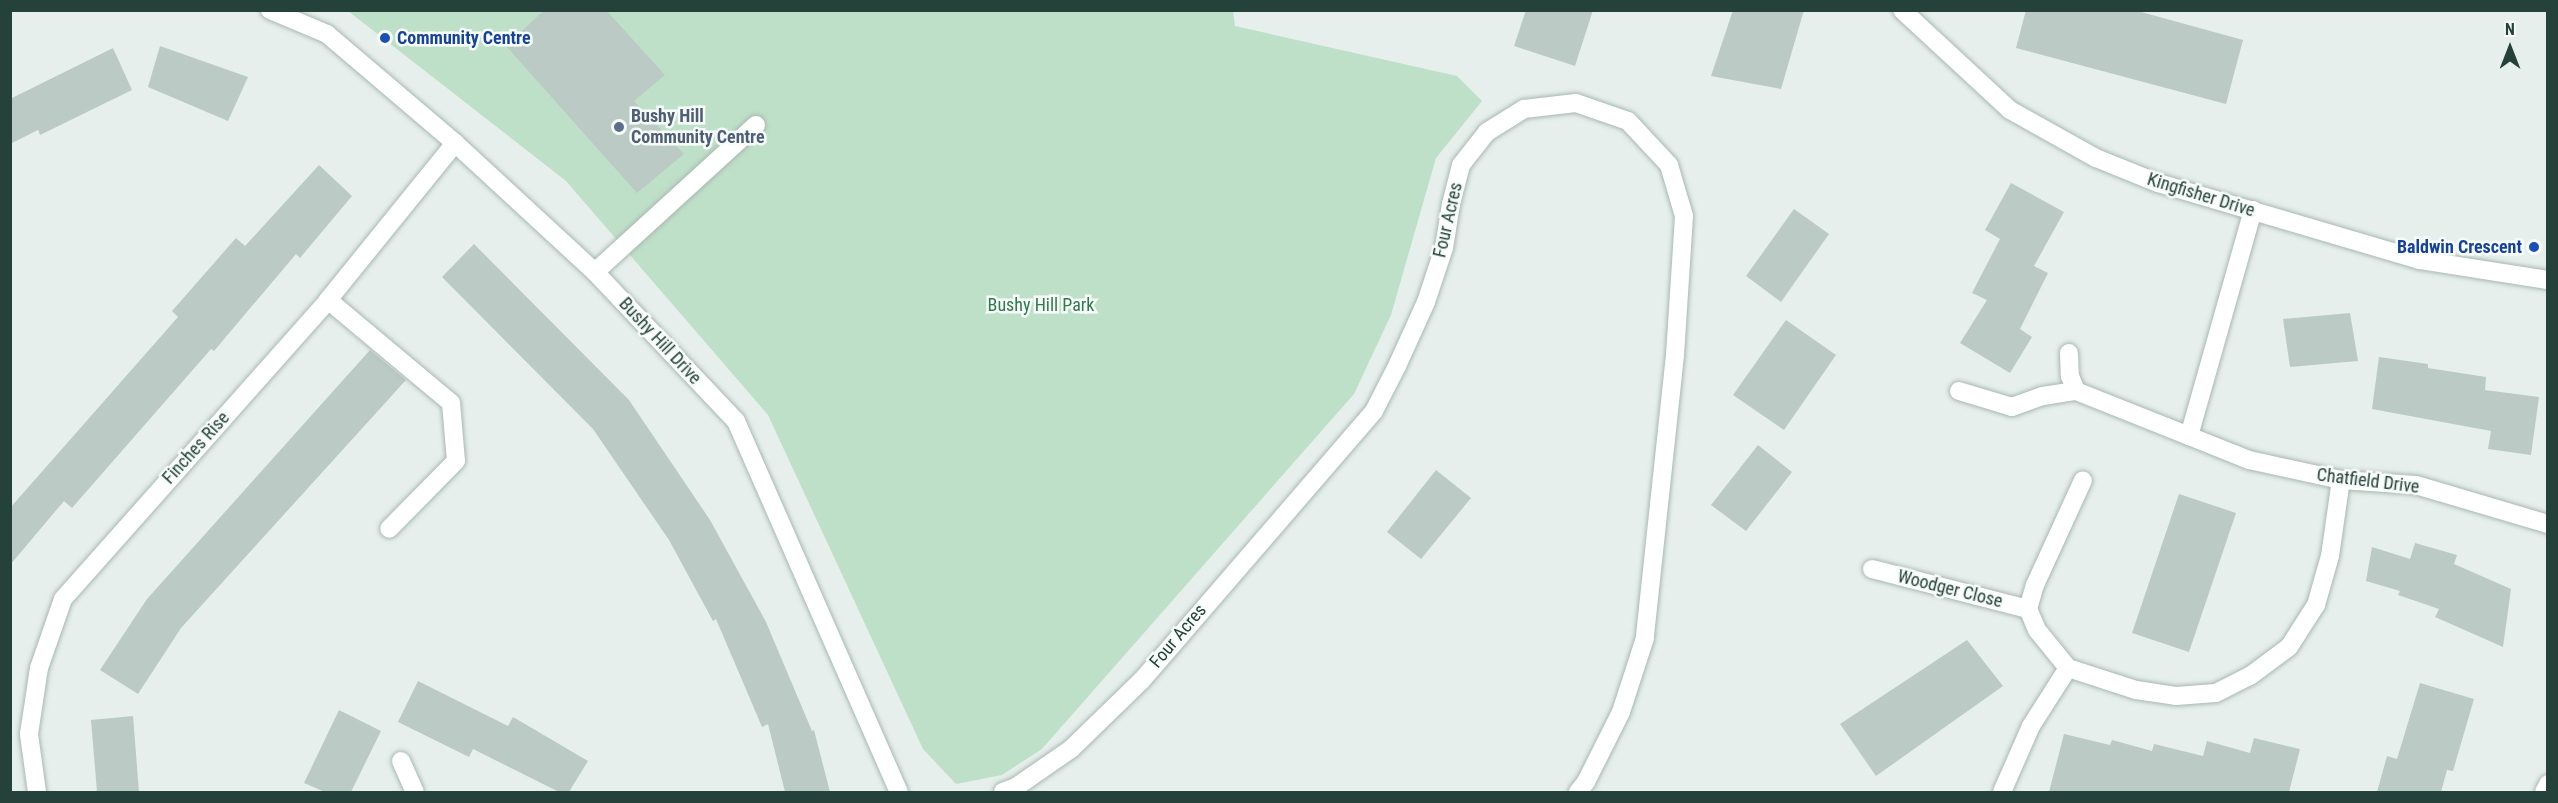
<!DOCTYPE html>
<style>
body{margin:0}
#map{position:relative;width:2558px;height:803px;overflow:hidden;background:#e6efeb;font-family:"Roboto Condensed",sans-serif}
div>[style]{position:absolute}
.green>*{inset:0;background:#bfe0c8}
.building>*{inset:0;background:#bbcac4}
.roads{filter:drop-shadow(0 0 2px #a8b8b2) drop-shadow(0 0 2px #a8b8b2)}
.minor>*{height:18px;margin:-9px;padding:0 9px;transform-origin:9px;border-radius:9px;background:#fff}
.dots>*{width:16px;height:16px;translate:-50% -50%;box-sizing:border-box;border:3px solid #f7fbf9;border-radius:50%}
span{translate:-50% -50%;white-space:nowrap;text-align:center;line-height:1.15;-webkit-text-stroke:5px #f7fbf9;paint-order:stroke}
.transit-label{font-size:18px;color:#164399;font-weight:700}
.left{translate:0 -50%;text-align:left}
.right{translate:-100% -50%;text-align:right}
.service-label{font-size:18px;color:#4e5e75;font-weight:700}
.street-label{font-size:18px;color:#24423a}
.park-label{font-size:18px;color:#2d7a4b}
.frame{position:absolute;inset:0;border:12px solid #24423a;pointer-events:none}
.north{position:absolute;left:2480px;top:18px;width:60px;height:60px;-webkit-text-stroke:4px #f7fbf9;paint-order:stroke;rotate:0deg;font-size:16px;font-weight:700;line-height:24px;text-align:center;color:#24423a}
.north::after{content:'';display:block;margin:auto;width:21px;height:27px;background:#24423a;clip-path:polygon(50% 0,100% 100%,50% 72%,0 100%)}
</style>
<div id="map">
<div class="green">
<div style="clip-path:polygon(348px 11px,1233px 11px,1235px 26px,1457px 76px,1482px 101px,1436px 158px,1391px 315px,1354px 394px,1042px 749px,1002px 775px,956px 784px,923px 749px,768px 415px,566px 181px)"></div>
</div>
<div class="building">
<div style="clip-path:polygon(544px 10px,606px 10px,665px 75px,634px 101px,684px 154px,637px 193px,506px 46px)"></div>
<div style="clip-path:polygon(1526px 10px,1593px 10px,1575px 66px,1514px 46px)"></div>
<div style="clip-path:polygon(1733px 10px,1804px 10px,1781px 89px,1711px 76px)"></div>
<div style="clip-path:polygon(2026px 10px,2134px 10px,2243px 40px,2226px 104px,2016px 48px)"></div>
<div style="clip-path:polygon(160px 46px,248px 77px,228px 121px,148px 87px)"></div>
<div style="clip-path:polygon(113px 48px,132px 90px,40px 135px,38px 130px,10px 144px,10px 99px)"></div>
<div style="clip-path:polygon(319px 165px,352px 196px,300px 258px,296px 254px,214px 351px,211px 349px,72px 508px,64px 501px,10px 565px,10px 508px,178px 317px,172px 311px,236px 238px,245px 246px)"></div>
<div style="clip-path:polygon(2011px 183px,2064px 212px,2034px 266px,2048px 273px,2020px 329px,2032px 337px,2010px 373px,1960px 343px,1987px 300px,1972px 293px,2000px 239px,1985px 230px)"></div>
<div style="clip-path:polygon(1794px 209px,1829px 234px,1781px 302px,1746px 276px)"></div>
<div style="clip-path:polygon(474px 244px,629px 400px,710px 520px,766px 622px,812px 731px,814px 730px,830px 792px,785px 792px,768px 724px,762px 727px,716px 619px,713px 621px,669px 540px,593px 429px,442px 277px)"></div>
<div style="clip-path:polygon(2350px 313px,2358px 361px,2290px 367px,2283px 319px)"></div>
<div style="clip-path:polygon(1786px 320px,1836px 355px,1784px 430px,1733px 395px)"></div>
<div style="clip-path:polygon(370px 350px,406px 380px,181px 628px,138px 694px,100px 670px,147px 599px)"></div>
<div style="clip-path:polygon(2379px 357px,2428px 364px,2428px 368px,2486px 377px,2485px 390px,2539px 397px,2531px 455px,2488px 449px,2491px 431px,2372px 409px)"></div>
<div style="clip-path:polygon(1758px 445px,1792px 472px,1746px 531px,1711px 505px)"></div>
<div style="clip-path:polygon(1436px 470px,1471px 498px,1421px 559px,1387px 532px)"></div>
<div style="clip-path:polygon(2179px 494px,2236px 513px,2189px 652px,2132px 633px)"></div>
<div style="clip-path:polygon(2415px 543px,2457px 555px,2454px 564px,2511px 589px,2503px 647px,2435px 617px,2439px 609px,2398px 595px,2400px 591px,2366px 581px,2372px 547px,2410px 559px)"></div>
<div style="clip-path:polygon(1967px 640px,2003px 686px,1876px 776px,1840px 724px)"></div>
<div style="clip-path:polygon(418px 681px,508px 726px,513px 717px,588px 761px,569px 792px,559px 792px,473px 749px,469px 757px,398px 722px)"></div>
<div style="clip-path:polygon(2420px 683px,2474px 699px,2453px 771px,2447px 770px,2441px 792px,2377px 792px,2387px 756px,2397px 759px)"></div>
<div style="clip-path:polygon(339px 710px,381px 731px,351px 792px,325px 792px,304px 783px)"></div>
<div style="clip-path:polygon(133px 716px,139px 792px,97px 792px,91px 720px)"></div>
<div style="clip-path:polygon(2064px 734px,2110px 745px,2112px 740px,2152px 751px,2154px 744px,2203px 756px,2207px 741px,2250px 753px,2254px 738px,2300px 749px,2289px 792px,2049px 792px)"></div>
</div>
<div class="roads">
<div class="minor">
<div style="left:270px;top:10px;width:62px;rotate:22.8deg"></div>
<div style="left:327px;top:34px;width:168px;rotate:40.4deg"></div>
<div style="left:455px;top:143px;width:190px;rotate:42.7deg"></div>
<div style="left:595px;top:272px;width:205px;rotate:46.6deg"></div>
<div style="left:736px;top:421px;width:405px;rotate:66.3deg"></div>
<div style="left:1902px;top:10px;width:147px;rotate:42.8deg"></div>
<div style="left:2010px;top:110px;width:98px;rotate:29.2deg"></div>
<div style="left:2096px;top:158px;width:67px;rotate:22deg"></div>
<div style="left:2158px;top:183px;width:273px;rotate:16.4deg"></div>
<div style="left:2420px;top:260px;width:130px;rotate:8.9deg"></div>
<div style="left:2253px;top:210px;width:235px;rotate:105.8deg"></div>
<div style="left:2189px;top:436px;width:65px;rotate:21.8deg"></div>
<div style="left:2249px;top:460px;width:94px;rotate:12.3deg"></div>
<div style="left:2341px;top:480px;width:75px;rotate:3.8deg"></div>
<div style="left:2416px;top:485px;width:138px;rotate:16.5deg"></div>
<div style="left:595px;top:272px;width:218px;rotate:-42.4deg"></div>
<div style="left:328px;top:300px;width:160px;rotate:39.9deg"></div>
<div style="left:451px;top:403px;width:58px;rotate:85.1deg"></div>
<div style="left:456px;top:461px;width:95px;rotate:134.6deg"></div>
<div style="left:2069px;top:353px;width:23px;rotate:88deg"></div>
<div style="left:2070px;top:376px;width:16px;rotate:68deg"></div>
<div style="left:1959px;top:391px;width:55px;rotate:16.8deg"></div>
<div style="left:2012px;top:407px;width:33px;rotate:-20deg"></div>
<div style="left:2043px;top:396px;width:33px;rotate:-9deg"></div>
<div style="left:2076px;top:391px;width:122px;rotate:21.7deg"></div>
<div style="left:1872px;top:569px;width:161px;rotate:14.4deg"></div>
<div style="left:2068px;top:668px;width:49px;rotate:-129.2deg"></div>
<div style="left:2037px;top:630px;width:23px;rotate:-113deg"></div>
<div style="left:2028px;top:609px;width:25px;rotate:-74deg"></div>
<div style="left:2035px;top:585px;width:115px;rotate:-65.4deg"></div>
<div style="left:401px;top:761px;width:34px;rotate:66deg"></div>
<div style="left:37px;top:792px;width:59px;rotate:-97.9deg"></div>
<div style="left:29px;top:734px;width:67px;rotate:-81.4deg"></div>
<div style="left:39px;top:668px;width:73px;rotate:-70.8deg"></div>
<div style="left:63px;top:599px;width:400px;rotate:-48.4deg"></div>
<div style="left:328px;top:300px;width:202px;rotate:-51deg"></div>
<div style="left:1003px;top:792px;width:14px;rotate:-21deg"></div>
<div style="left:1016px;top:787px;width:67px;rotate:-34.6deg"></div>
<div style="left:1071px;top:749px;width:99px;rotate:-44.2deg"></div>
<div style="left:1142px;top:680px;width:355px;rotate:-49.2deg"></div>
<div style="left:1374px;top:411px;width:51px;rotate:-62.9deg"></div>
<div style="left:1397px;top:366px;width:70px;rotate:-65.6deg"></div>
<div style="left:1426px;top:302px;width:57px;rotate:-71.6deg"></div>
<div style="left:1444px;top:248px;width:45px;rotate:-81deg"></div>
<div style="left:1451px;top:204px;width:40px;rotate:-75.6deg"></div>
<div style="left:1461px;top:165px;width:42px;rotate:-51.8deg"></div>
<div style="left:1487px;top:132px;width:44px;rotate:-31.9deg"></div>
<div style="left:1524px;top:109px;width:52px;rotate:-6.6deg"></div>
<div style="left:1576px;top:103px;width:55px;rotate:19.1deg"></div>
<div style="left:1628px;top:121px;width:60px;rotate:47deg"></div>
<div style="left:1669px;top:165px;width:53px;rotate:73.6deg"></div>
<div style="left:1684px;top:216px;width:139px;rotate:93.7deg"></div>
<div style="left:1675px;top:355px;width:285px;rotate:96.1deg"></div>
<div style="left:1645px;top:638px;width:78px;rotate:108deg"></div>
<div style="left:1621px;top:712px;width:78px;rotate:116.6deg"></div>
<div style="left:1586px;top:782px;width:13px;rotate:129deg"></div>
<div style="left:2002px;top:792px;width:72px;rotate:-66.3deg"></div>
<div style="left:2031px;top:726px;width:69px;rotate:-57.5deg"></div>
<div style="left:2068px;top:668px;width:71px;rotate:17.9deg"></div>
<div style="left:2136px;top:690px;width:40px;rotate:8.5deg"></div>
<div style="left:2176px;top:696px;width:40px;rotate:-4.3deg"></div>
<div style="left:2216px;top:693px;width:38px;rotate:-27deg"></div>
<div style="left:2250px;top:676px;width:49px;rotate:-36.6deg"></div>
<div style="left:2289px;top:647px;width:50px;rotate:-57.3deg"></div>
<div style="left:2316px;top:605px;width:51px;rotate:-74.1deg"></div>
<div style="left:2330px;top:556px;width:77px;rotate:-81.8deg"></div>
<div style="left:2544px;top:792px;width:9px;rotate:-63deg"></div>
</div>
</div>
<div class="dots">
<div style="left:385px;top:38px;background:#1a4fb4"></div>
<div style="left:619px;top:127px;background:#5c6f8a"></div>
<div style="left:2534px;top:247px;background:#1a4fb4"></div>
</div>
<div class="transit-label">
<span class="left" style="left:397px;top:38px">Community Centre</span>
<span class="right" style="left:2522px;top:247px">Baldwin Crescent</span>
</div>
<div class="service-label">
<span class="left" style="left:631px;top:127px">Bushy Hill<br>Community Centre</span>
</div>
<div class="street-label">
<span style="left:2201px;top:195px;rotate:17deg">Kingfisher Drive</span>
<span style="left:1448px;top:220px;rotate:-77deg">Four Acres</span>
<span style="left:660px;top:341px;rotate:47deg">Bushy Hill Drive</span>
<span style="left:196px;top:448px;rotate:-48deg">Finches Rise</span>
<span style="left:2368px;top:481px;rotate:7deg">Chatfield Drive</span>
<span style="left:1950px;top:589px;rotate:14deg">Woodger Close</span>
<span style="left:1178px;top:636px;rotate:-50deg">Four Acres</span>
</div>
<div class="park-label">
<span style="left:1041px;top:305px">Bushy Hill Park</span>
</div>
<div class="frame"></div>
<div class="north">N</div>
</div>
